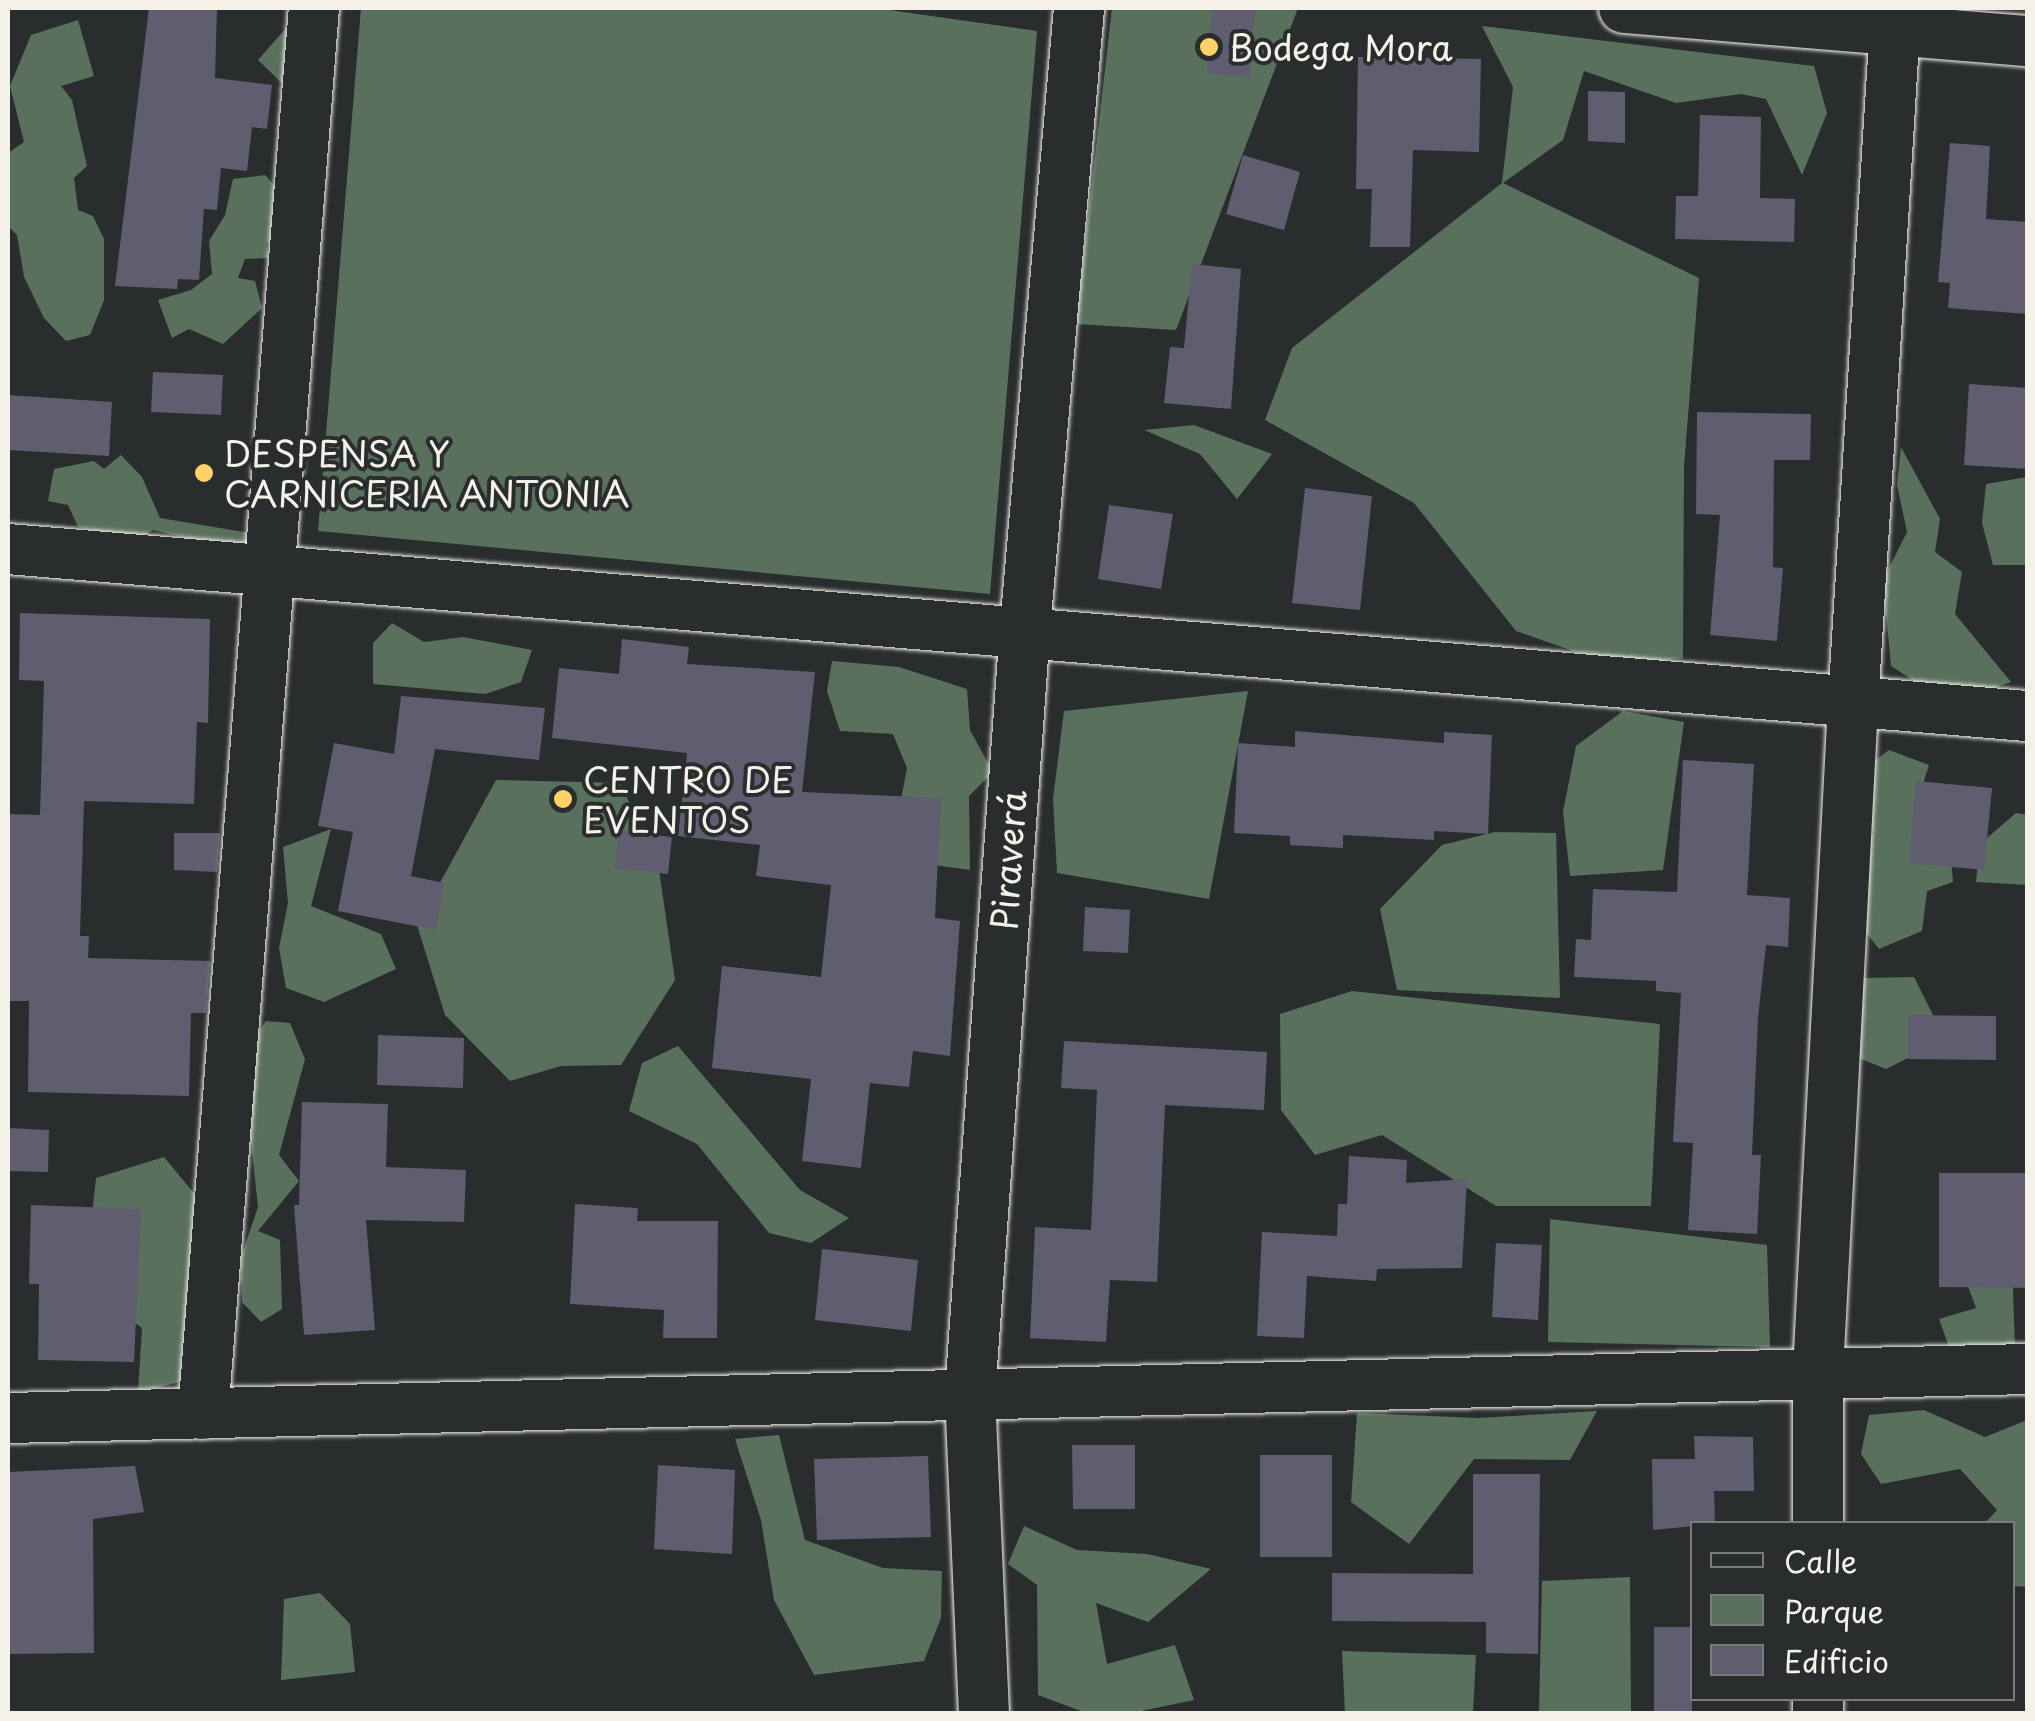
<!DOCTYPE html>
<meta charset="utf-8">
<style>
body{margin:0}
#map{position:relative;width:2035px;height:1721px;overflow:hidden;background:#2a2d2e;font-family:"Playpen Sans",sans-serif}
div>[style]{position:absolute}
.green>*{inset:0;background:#59705d}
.building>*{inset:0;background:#5f5d6f}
.roads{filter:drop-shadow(0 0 2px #f4f1e8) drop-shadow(0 0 2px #f4f1e8)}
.minor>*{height:50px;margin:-25px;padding:0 25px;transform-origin:25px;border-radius:25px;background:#2a2d2e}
.dots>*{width:28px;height:28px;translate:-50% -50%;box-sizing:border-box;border:5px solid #2a2d2e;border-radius:50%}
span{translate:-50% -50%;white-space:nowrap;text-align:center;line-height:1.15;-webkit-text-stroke:8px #2a2d2e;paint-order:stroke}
.poi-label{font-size:35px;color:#f4f1e8}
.left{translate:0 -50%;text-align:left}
.street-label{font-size:35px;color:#f4f1e8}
.frame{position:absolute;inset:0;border:10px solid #f4f1e8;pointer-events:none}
.legend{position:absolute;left:1690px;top:1521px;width:325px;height:180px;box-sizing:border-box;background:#2a2d2e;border:2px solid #7b7b78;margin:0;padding:12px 18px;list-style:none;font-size:30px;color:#f4f1e8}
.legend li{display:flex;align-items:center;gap:20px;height:50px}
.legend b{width:50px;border:2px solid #7b7b78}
</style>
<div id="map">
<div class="green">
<div style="clip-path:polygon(361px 8px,875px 8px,1037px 31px,990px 594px,318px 531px)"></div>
<div style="clip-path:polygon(1112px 8px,1298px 8px,1176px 330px,1076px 324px)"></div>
<div style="clip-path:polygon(78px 20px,94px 76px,61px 86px,72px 100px,87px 166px,74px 178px,78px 210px,93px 216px,104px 239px,104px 300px,90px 335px,66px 341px,44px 318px,24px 277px,17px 235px,8px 226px,8px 153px,24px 142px,10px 86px,31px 35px)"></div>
<div style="clip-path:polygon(1482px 26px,1814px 66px,1827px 113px,1802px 175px,1766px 99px,1741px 94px,1676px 103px,1584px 71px,1563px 140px,1503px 183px,1699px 278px,1684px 466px,1683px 658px,1648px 662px,1579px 653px,1516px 631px,1414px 503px,1265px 420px,1292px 348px,1502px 183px,1513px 87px)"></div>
<div style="clip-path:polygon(287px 27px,304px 29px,289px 90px,258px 60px)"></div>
<div style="clip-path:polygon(265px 175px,287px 200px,286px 234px,266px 243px,269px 258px,245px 259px,238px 278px,255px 281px,262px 308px,223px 344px,189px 329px,172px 338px,158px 300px,191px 290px,212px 274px,209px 241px,225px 215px,233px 179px)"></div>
<div style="clip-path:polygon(1194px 425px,1272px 454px,1237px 499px,1200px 454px,1144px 430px)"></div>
<div style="clip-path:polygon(1901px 447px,1940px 519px,1935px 552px,1962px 572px,1955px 614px,2011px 682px,1974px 695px,1928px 690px,1891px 666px,1883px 580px,1907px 532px,1897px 485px)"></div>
<div style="clip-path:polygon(121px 455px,142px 477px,160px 518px,250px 533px,252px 554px,153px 530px,138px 539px,78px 527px,68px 505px,48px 501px,54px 469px,94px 461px,104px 469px)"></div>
<div style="clip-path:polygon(2027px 477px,2027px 565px,1993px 565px,1982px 523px,1986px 484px)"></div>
<div style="clip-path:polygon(392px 623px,424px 642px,463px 637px,532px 650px,521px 682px,485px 694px,373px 684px,373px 643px)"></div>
<div style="clip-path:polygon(832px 661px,899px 667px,967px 689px,970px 730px,993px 772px,969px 796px,970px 870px,890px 859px,907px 768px,893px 734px,840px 731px,827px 691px)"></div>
<div style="clip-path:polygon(1248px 691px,1209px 899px,1057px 873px,1053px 799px,1064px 711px)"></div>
<div style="clip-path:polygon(1623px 711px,1684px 722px,1663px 870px,1570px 876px,1563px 812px,1576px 746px)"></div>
<div style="clip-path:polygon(1889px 750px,1929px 765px,1915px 808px,1949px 835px,1953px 882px,1927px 891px,1922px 931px,1879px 949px,1847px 908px,1859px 850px,1874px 833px,1862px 811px,1862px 770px)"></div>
<div style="clip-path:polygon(496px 780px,620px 783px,658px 863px,675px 980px,621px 1065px,561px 1066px,510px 1081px,445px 1015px,417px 925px)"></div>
<div style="clip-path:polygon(2016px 813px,2027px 815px,2027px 885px,1976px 882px,1980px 844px)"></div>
<div style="clip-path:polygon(331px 829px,311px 906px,381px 934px,396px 969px,324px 1002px,286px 988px,279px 948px,288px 903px,283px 847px)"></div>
<div style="clip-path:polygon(1495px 832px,1556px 833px,1560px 998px,1397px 990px,1380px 909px,1442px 845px)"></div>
<div style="clip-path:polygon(1914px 977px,1933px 1015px,1922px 1051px,1886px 1069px,1854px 1056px,1862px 978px)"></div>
<div style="clip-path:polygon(1352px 991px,1660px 1024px,1651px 1206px,1496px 1206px,1382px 1135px,1315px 1155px,1281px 1110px,1280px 1014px)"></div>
<div style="clip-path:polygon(266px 1021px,290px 1023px,305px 1059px,279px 1155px,299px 1181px,258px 1231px,280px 1240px,282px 1309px,261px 1322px,242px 1302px,241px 1257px,258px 1207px,242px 1056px)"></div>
<div style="clip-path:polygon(678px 1046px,800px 1190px,849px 1218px,811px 1243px,769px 1233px,697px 1144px,629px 1111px,642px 1063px)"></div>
<div style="clip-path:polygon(164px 1157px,207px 1209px,193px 1379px,138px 1392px,142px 1328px,99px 1297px,90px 1233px,96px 1178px)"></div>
<div style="clip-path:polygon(1550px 1219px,1767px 1245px,1770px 1347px,1548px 1342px)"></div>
<div style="clip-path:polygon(2012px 1260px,2015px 1348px,1949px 1347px,1939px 1319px,1976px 1308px,1959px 1262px)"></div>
<div style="clip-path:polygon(1924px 1410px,1985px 1437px,2027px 1420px,2027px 1587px,2013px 1586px,2012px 1524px,1985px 1523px,1997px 1510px,1960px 1469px,1881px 1484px,1861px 1454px,1869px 1415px)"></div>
<div style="clip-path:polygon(1597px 1411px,1570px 1460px,1474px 1459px,1409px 1544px,1351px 1502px,1357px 1413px,1478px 1418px)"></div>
<div style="clip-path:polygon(779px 1435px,805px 1540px,883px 1568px,942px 1571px,941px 1618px,924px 1661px,814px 1675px,774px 1600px,761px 1520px,735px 1439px)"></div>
<div style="clip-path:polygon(1024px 1526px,1077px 1550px,1147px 1554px,1211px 1569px,1148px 1622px,1096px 1603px,1107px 1664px,1175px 1645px,1194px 1700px,1132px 1713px,1089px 1714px,1038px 1695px,1037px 1585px,1008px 1564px)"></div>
<div style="clip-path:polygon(1630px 1577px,1631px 1713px,1539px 1713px,1542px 1581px)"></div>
<div style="clip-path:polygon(320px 1593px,350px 1624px,355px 1672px,281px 1680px,284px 1599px)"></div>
<div style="clip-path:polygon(1342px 1651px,1476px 1655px,1473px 1713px,1345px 1713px)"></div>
</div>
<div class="building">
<div style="clip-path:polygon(149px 8px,217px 8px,215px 78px,272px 85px,267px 129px,252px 127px,247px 171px,221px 168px,217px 210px,204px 209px,199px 280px,178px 279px,177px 289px,115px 286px)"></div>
<div style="clip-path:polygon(1212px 8px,1255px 8px,1250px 77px,1207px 74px)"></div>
<div style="clip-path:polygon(1358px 57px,1481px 59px,1479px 152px,1413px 150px,1410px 247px,1370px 247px,1372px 189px,1356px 189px)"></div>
<div style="clip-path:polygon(1588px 91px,1625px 92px,1625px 143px,1588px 141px)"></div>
<div style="clip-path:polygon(1700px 115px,1761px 117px,1760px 198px,1795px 199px,1794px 242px,1675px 239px,1676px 196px,1698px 196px)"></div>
<div style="clip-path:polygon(1950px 143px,1990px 146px,1986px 219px,2028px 222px,2028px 314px,1948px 308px,1950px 283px,1938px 282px)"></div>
<div style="clip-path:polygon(1243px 155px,1300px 172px,1284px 230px,1226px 214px)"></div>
<div style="clip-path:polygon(1192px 264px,1241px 269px,1231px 409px,1164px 403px,1170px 347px,1184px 348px)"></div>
<div style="clip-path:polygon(153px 372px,223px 375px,221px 415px,151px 412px)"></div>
<div style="clip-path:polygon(1969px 384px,2028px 388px,2028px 469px,1964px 465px)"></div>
<div style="clip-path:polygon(8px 395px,112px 402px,109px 456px,8px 450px)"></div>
<div style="clip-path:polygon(1697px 412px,1811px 414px,1810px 460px,1774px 460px,1773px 567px,1783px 568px,1777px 641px,1710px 635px,1720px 515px,1696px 514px)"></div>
<div style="clip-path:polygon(1305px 488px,1372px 496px,1360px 610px,1292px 603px)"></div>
<div style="clip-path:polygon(1109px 505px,1173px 514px,1161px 589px,1098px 579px)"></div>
<div style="clip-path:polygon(20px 613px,210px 619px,208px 723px,197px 722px,194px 804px,84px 801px,80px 936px,89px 936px,88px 958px,210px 961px,206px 1013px,191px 1013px,189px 1096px,28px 1092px,29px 1001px,8px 1001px,8px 814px,40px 815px,44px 681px,19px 680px)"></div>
<div style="clip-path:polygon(622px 639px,689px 647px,687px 664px,815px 672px,802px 792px,941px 798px,935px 918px,960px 921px,950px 1056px,913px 1051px,909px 1087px,870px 1083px,861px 1168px,802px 1161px,811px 1079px,712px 1068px,722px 966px,821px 977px,831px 885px,756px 876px,760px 845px,678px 836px,687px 753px,552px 738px,559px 668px,619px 674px)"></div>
<div style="clip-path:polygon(401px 696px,545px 708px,539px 760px,435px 749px,411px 876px,444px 883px,436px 930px,338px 911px,353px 832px,318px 826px,334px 743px,394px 754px)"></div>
<div style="clip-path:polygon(1295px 731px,1444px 743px,1444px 732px,1492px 735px,1488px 834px,1434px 831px,1434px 840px,1343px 835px,1343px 848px,1290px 845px,1290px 836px,1234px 833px,1238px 743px,1295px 747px)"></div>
<div style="clip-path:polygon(1683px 760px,1754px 764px,1747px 895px,1790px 898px,1788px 947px,1766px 945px,1758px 1018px,1752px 1155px,1761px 1155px,1757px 1234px,1688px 1230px,1693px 1143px,1673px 1142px,1681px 993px,1656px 991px,1656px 981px,1574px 977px,1576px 939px,1591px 940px,1593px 889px,1677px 892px)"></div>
<div style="clip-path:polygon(1916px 781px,1992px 788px,1984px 870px,1909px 863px)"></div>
<div style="clip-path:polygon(619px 831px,672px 837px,668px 874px,615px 868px)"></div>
<div style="clip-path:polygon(174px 833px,220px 833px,217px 872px,174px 870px)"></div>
<div style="clip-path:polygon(1085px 907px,1130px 910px,1128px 953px,1083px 951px)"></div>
<div style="clip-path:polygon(1908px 1015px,1996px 1016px,1996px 1060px,1908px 1059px)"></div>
<div style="clip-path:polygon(378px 1035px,464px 1038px,463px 1088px,377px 1085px)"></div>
<div style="clip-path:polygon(1064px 1041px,1267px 1052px,1264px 1110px,1165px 1105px,1157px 1282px,1110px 1280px,1106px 1342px,1030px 1338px,1035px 1227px,1091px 1230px,1097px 1090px,1061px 1088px)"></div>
<div style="clip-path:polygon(302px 1102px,388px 1104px,386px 1167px,466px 1170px,464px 1222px,366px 1220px,375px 1330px,304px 1335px,294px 1205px,299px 1205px)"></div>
<div style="clip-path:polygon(8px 1128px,49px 1130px,48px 1172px,8px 1171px)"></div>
<div style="clip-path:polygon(1349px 1156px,1407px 1160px,1406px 1183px,1467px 1179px,1462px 1268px,1377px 1269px,1376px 1281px,1307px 1276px,1304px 1338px,1257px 1336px,1262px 1232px,1337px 1236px,1338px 1204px,1347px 1204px)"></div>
<div style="clip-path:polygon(1939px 1173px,2028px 1173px,2028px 1288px,1939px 1287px)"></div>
<div style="clip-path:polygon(575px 1204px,638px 1208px,637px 1221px,718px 1221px,717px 1338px,663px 1338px,664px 1310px,570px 1304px)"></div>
<div style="clip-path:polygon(31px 1205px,141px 1209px,134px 1362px,38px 1360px,39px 1284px,29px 1284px)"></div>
<div style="clip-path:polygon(1496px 1243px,1542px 1245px,1538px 1320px,1492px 1317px)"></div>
<div style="clip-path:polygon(822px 1249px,918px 1260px,911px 1331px,815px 1320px)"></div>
<div style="clip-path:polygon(1694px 1436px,1753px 1437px,1754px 1491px,1714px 1491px,1715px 1524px,1653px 1530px,1652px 1459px,1695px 1459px)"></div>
<div style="clip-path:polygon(1072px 1445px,1135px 1445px,1135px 1509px,1073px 1509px)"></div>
<div style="clip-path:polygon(1260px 1455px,1332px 1455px,1332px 1557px,1260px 1557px)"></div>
<div style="clip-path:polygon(928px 1456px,931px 1537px,817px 1540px,814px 1459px)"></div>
<div style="clip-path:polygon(658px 1465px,735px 1470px,732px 1554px,654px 1549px)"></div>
<div style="clip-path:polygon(135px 1466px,144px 1512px,93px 1519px,94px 1653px,8px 1654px,8px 1472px)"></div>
<div style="clip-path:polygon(1473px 1474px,1540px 1474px,1538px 1654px,1486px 1653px,1486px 1622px,1332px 1621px,1332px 1573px,1473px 1574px)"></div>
<div style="clip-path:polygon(1654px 1627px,1692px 1627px,1692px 1714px,1654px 1714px)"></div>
</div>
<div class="roads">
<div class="minor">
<div style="left:1624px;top:8px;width:405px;rotate:4.7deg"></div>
<div style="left:8px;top:549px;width:2027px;rotate:4.73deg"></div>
<div style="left:203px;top:1414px;width:1410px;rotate:-85.49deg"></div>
<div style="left:8px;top:1418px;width:2021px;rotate:-1.39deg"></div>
<div style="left:1818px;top:1524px;width:152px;rotate:-90deg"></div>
<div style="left:1818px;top:1372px;width:669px;rotate:-87deg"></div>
<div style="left:1853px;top:704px;width:697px;rotate:-86.46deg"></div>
<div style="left:984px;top:1714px;width:320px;rotate:-92.5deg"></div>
<div style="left:970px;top:1394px;width:768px;rotate:-85.89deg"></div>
<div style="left:1025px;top:628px;width:622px;rotate:-85.02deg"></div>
<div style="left:1818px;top:1714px;width:16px;rotate:-90deg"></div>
</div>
</div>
<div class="dots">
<div style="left:1209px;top:47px;background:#ffd166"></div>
<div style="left:204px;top:473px;background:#ffd166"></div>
<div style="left:563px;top:799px;background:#ffd166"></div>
</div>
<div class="poi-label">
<span class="left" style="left:1229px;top:47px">Bodega Mora</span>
<span class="left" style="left:224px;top:473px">DESPENSA Y<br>CARNICERIA ANTONIA</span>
<span class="left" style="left:583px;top:799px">CENTRO DE<br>EVENTOS</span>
</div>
<div class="street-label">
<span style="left:1008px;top:860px;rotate:-86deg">Piraverá</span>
</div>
<div class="frame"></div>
<ul class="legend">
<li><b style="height:12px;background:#2a2d2e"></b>Calle</li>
<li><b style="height:28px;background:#59705d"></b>Parque</li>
<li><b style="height:28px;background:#5f5d6f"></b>Edificio</li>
</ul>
</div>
